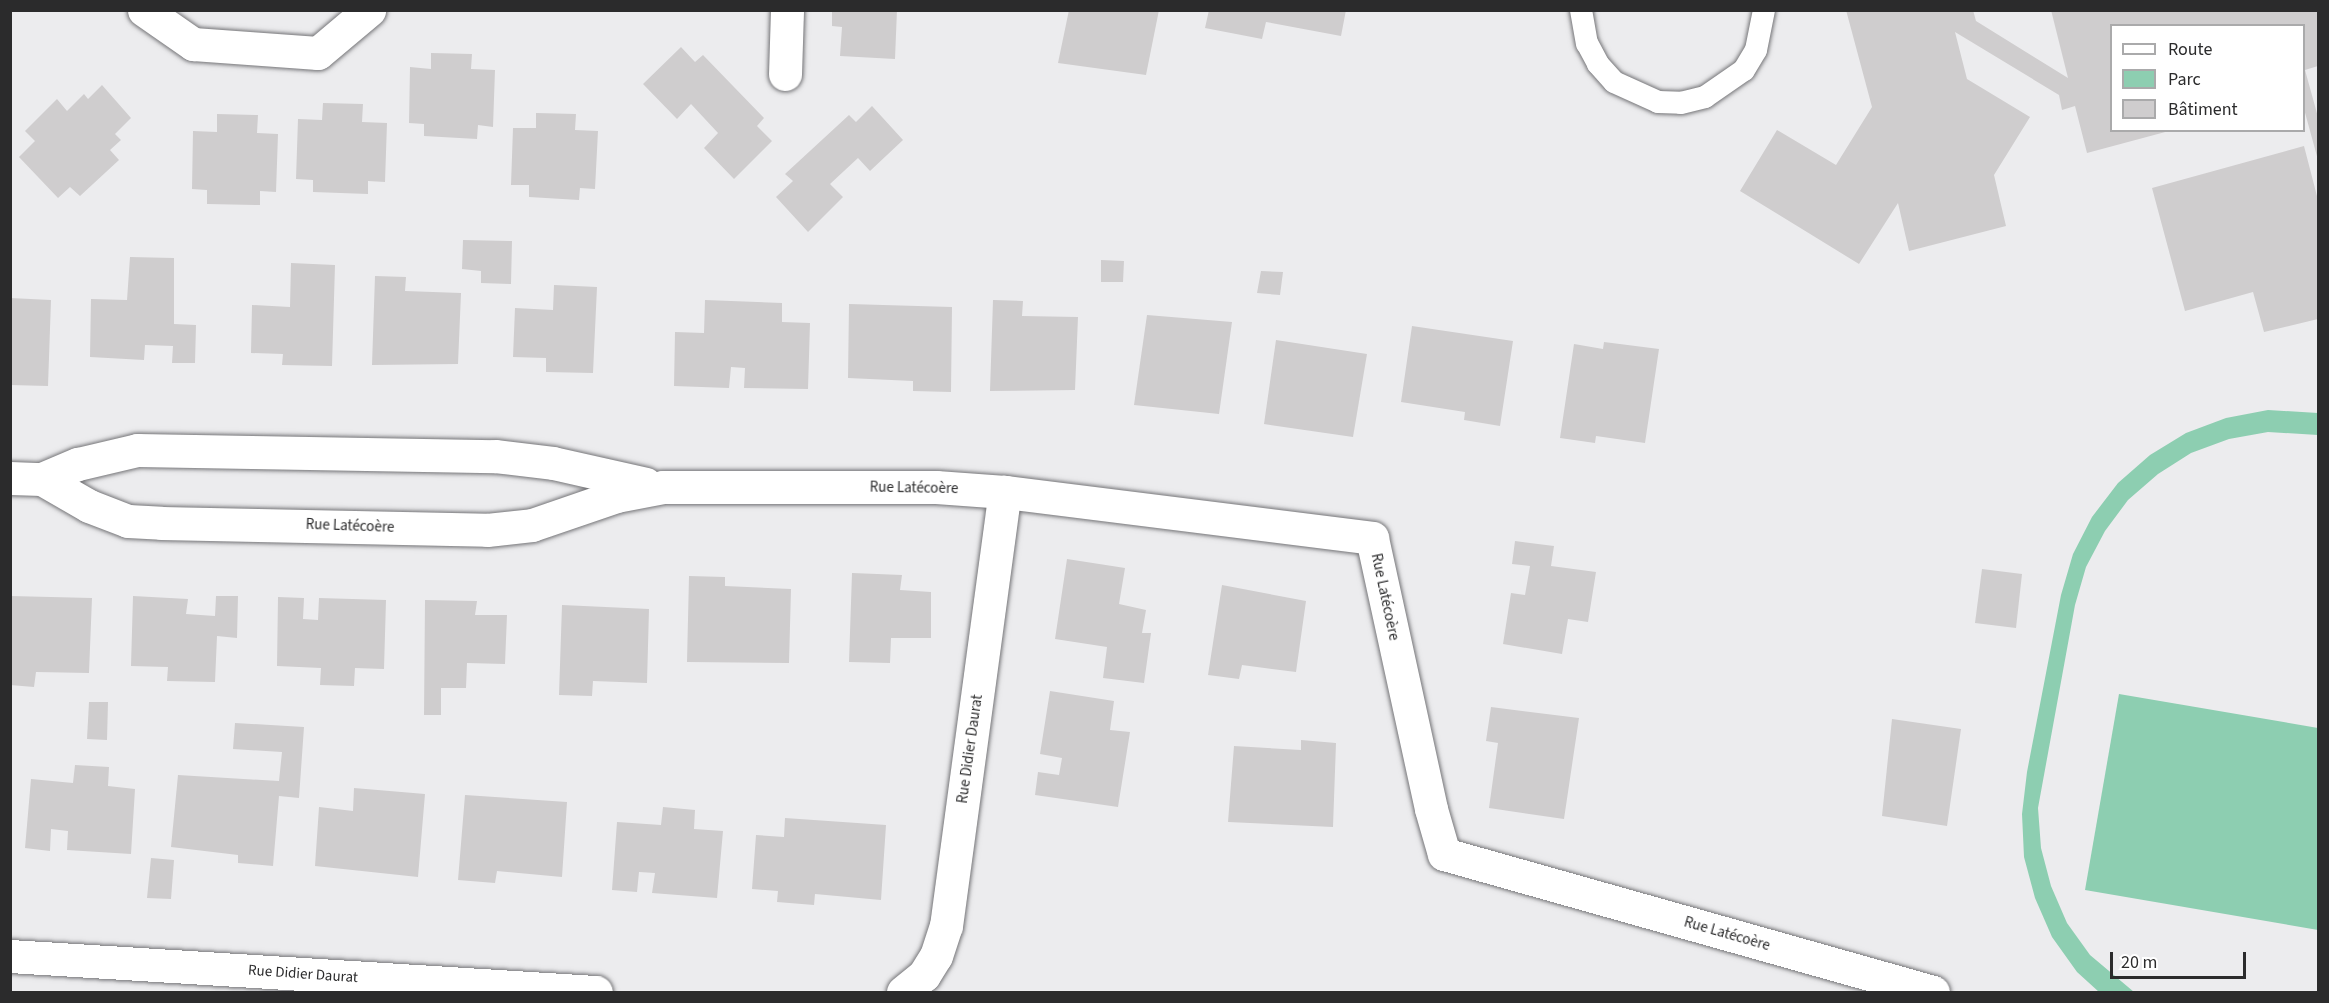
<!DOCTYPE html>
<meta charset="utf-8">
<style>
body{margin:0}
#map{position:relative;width:2329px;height:1003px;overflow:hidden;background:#ececee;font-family:"Source Sans 3",sans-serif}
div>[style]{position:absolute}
.green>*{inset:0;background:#8dceb1}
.building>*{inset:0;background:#cfcdce}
.roads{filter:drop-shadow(0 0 2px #757578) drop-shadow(0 0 2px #757578)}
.service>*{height:22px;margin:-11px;padding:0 11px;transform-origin:11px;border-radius:11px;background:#fff}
.minor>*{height:33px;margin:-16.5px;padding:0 16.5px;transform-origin:16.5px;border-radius:16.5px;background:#fff}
span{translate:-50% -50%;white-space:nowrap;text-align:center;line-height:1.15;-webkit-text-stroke:4.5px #fff;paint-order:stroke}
.street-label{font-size:15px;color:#2b2b2c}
.frame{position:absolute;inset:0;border:12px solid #2b2b2c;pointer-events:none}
.legend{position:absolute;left:2110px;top:24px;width:195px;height:108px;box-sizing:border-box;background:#fff;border:2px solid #aaaaab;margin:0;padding:8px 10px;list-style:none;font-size:18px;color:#2b2b2c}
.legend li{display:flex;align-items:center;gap:12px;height:30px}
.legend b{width:30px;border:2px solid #aaaaab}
.scale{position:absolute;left:2110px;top:952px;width:136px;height:27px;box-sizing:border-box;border:3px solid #2b2b2c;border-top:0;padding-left:8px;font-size:18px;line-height:21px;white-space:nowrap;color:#2b2b2c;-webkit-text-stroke:4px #fff;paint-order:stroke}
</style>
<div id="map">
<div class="green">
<div style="clip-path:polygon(2268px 410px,2318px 413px,2318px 435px,2268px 432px,2229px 439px,2191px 453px,2158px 474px,2128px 500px,2105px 531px,2086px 567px,2075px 605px,2038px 808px,2041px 848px,2051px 886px,2067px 923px,2090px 955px,2134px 992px,2099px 992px,2077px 972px,2052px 937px,2035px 898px,2024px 857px,2022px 814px,2027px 772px,2061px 595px,2073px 554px,2092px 517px,2118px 483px,2150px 455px,2186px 433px,2226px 418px)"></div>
<div style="clip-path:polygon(2119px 694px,2318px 728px,2318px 930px,2085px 890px)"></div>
</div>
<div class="building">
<div style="clip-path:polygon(832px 10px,897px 10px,895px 59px,840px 56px,842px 27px,832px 26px)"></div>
<div style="clip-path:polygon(1069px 10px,1159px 10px,1146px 75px,1058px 63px)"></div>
<div style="clip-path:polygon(1209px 10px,1346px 10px,1341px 36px,1266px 22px,1262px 39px,1205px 28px)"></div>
<div style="clip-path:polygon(1846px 10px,1973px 10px,1976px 21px,2068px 78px,2051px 10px,2318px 10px,2318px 66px,2305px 70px,2318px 117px,2318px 160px,2304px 109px,2304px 26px,2112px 26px,2112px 130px,2169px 131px,2087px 153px,2075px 106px,2062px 110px,2059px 95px,1955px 32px,1967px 79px,2030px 117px,1994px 175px,2006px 226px,1909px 251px,1898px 203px,1859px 264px,1740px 191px,1777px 130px,1836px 165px,1872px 107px)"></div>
<div style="clip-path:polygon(681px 47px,695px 62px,703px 55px,764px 118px,757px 126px,772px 141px,734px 179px,704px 148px,718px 133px,691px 104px,677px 119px,643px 84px)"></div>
<div style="clip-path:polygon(431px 53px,472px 54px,471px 69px,495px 70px,493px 127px,478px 125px,477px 139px,424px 136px,424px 124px,409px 123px,410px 67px,431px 69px)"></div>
<div style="clip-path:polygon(102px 85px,131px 118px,115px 134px,121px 140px,110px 150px,119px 160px,80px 196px,70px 187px,58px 198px,19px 157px,35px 141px,25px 131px,57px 99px,67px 111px,84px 94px,88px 99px)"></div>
<div style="clip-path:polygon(323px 103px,363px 104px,362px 122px,387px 123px,385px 182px,368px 181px,368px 194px,313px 192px,313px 180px,296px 179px,298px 119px,322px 120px)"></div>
<div style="clip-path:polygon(872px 106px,903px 140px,870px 171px,858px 158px,830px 184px,843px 197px,808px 232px,776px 197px,793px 181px,785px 174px,849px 115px,856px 122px)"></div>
<div style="clip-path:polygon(536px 113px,576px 114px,575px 130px,598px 131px,595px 189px,580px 188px,579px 200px,529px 197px,529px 185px,511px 185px,513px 128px,536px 128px)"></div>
<div style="clip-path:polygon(217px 114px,258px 115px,257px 133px,278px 134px,276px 192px,260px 191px,260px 205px,207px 204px,207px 190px,192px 189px,193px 131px,217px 132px)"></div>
<div style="clip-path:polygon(2304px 146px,2318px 200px,2318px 319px,2264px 332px,2253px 292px,2185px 311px,2152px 188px)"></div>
<div style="clip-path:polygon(463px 240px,512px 241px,511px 284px,481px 283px,481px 271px,462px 269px)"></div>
<div style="clip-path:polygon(130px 257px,174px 258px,174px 324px,196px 325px,195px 363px,172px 363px,173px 346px,145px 345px,144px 360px,90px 357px,91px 299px,127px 300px)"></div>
<div style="clip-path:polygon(1101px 260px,1124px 261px,1123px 282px,1101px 282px)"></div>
<div style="clip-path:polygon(291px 263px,335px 265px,332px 366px,282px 365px,283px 354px,251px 353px,252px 305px,290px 307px)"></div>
<div style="clip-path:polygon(1261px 271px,1283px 272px,1280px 295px,1257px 293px)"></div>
<div style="clip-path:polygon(375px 276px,406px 277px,405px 291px,461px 293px,458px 364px,372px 365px)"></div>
<div style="clip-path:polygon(554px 285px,597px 287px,593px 373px,546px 372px,546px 358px,513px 357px,515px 308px,553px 310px)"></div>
<div style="clip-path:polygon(10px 298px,51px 300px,48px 386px,10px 385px)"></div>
<div style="clip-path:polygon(705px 300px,782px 303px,782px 322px,810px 323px,808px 389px,744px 388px,745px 368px,731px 367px,729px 388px,674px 386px,675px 332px,704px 333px)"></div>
<div style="clip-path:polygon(993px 300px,1023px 301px,1022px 316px,1078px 317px,1075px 390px,990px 391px)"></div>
<div style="clip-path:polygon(849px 304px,952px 307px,951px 392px,913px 391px,913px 381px,848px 378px)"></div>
<div style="clip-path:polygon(1147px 315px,1232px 322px,1219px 414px,1134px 405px)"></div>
<div style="clip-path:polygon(1412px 326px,1513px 341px,1500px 426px,1464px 420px,1465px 412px,1401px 402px)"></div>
<div style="clip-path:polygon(1276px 340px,1367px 354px,1353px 437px,1264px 424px)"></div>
<div style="clip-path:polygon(1604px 342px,1659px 349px,1645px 443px,1596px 436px,1595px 443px,1560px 438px,1574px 344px,1603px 349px)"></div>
<div style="clip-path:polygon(1515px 541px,1554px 546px,1551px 566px,1596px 572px,1588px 622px,1568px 619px,1562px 654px,1503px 644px,1511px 593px,1525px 595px,1530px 566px,1512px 564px)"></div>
<div style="clip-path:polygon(1067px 559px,1125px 568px,1119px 604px,1146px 610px,1142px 633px,1151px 633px,1144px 683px,1103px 678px,1107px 647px,1055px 639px)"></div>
<div style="clip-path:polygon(1982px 569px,2022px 574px,2016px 628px,1975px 623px)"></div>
<div style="clip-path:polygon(852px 573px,902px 575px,900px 590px,931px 592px,931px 638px,891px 638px,890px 663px,849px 662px)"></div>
<div style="clip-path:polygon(689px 576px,725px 577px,725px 586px,791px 589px,789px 663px,687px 662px)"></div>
<div style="clip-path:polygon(1222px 585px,1306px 601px,1296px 672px,1242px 665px,1239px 679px,1208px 675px)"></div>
<div style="clip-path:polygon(10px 596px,92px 598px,89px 673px,36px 672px,34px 687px,10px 685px)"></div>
<div style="clip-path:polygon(133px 596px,188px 599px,186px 614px,215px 616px,216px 596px,238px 596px,237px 638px,217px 636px,215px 682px,167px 681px,168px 667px,131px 666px)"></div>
<div style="clip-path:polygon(278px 597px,304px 598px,303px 619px,318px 620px,319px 598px,386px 600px,384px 669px,355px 668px,354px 686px,320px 685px,321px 668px,277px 666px)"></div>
<div style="clip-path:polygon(425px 600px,477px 601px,475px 615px,507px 615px,505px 664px,467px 663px,466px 688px,441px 688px,441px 715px,424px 715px)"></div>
<div style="clip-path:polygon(562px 605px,649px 609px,647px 683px,593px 681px,592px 696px,559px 695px)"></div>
<div style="clip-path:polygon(1050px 691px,1114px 701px,1110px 730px,1130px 732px,1118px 807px,1035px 795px,1038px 772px,1059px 775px,1062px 758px,1040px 754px)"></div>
<div style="clip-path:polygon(89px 702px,108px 702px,107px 740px,87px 739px)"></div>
<div style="clip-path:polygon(1491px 707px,1579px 718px,1564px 819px,1489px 808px,1498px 743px,1486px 741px)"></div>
<div style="clip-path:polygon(1892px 719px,1961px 729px,1947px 826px,1882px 816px)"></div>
<div style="clip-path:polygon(235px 723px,304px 727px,299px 798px,279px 796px,273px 866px,238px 863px,238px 855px,171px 847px,178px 775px,279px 781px,282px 752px,233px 749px)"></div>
<div style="clip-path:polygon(1301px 740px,1336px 743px,1333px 827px,1228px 822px,1234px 746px,1301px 750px)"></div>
<div style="clip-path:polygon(75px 765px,109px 767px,108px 786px,135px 789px,131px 854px,67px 850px,68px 831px,51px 829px,50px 851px,25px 848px,31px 779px,73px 783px)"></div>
<div style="clip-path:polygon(354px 788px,425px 794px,418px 877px,315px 866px,319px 807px,353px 811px)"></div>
<div style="clip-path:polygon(465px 795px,567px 802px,562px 877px,497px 871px,495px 883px,458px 880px)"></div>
<div style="clip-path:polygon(663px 807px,695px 810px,694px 829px,723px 831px,717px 898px,652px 893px,655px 873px,639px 872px,637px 892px,612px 890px,617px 822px,661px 825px)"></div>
<div style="clip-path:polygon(785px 818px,886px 825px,881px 900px,815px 894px,814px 905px,777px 902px,778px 891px,752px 889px,756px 835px,784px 837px)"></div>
<div style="clip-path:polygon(151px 858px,174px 860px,171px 899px,147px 898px)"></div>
</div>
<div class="roads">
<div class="service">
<div style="left:1581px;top:10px;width:34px;rotate:80deg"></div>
<div style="left:1587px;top:43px;width:24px;rotate:62deg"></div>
<div style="left:1598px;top:64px;width:24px;rotate:48deg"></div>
<div style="left:1614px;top:82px;width:48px;rotate:24.4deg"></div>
<div style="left:1658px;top:102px;width:23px;rotate:2deg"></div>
<div style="left:1681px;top:103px;width:25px;rotate:-14deg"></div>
<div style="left:1705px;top:97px;width:47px;rotate:-34.7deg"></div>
<div style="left:1744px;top:70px;width:23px;rotate:-59deg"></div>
<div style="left:1756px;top:50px;width:41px;rotate:-78.7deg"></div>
</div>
<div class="minor">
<div style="left:144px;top:10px;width:60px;rotate:34.8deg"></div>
<div style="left:193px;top:44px;width:125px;rotate:4.1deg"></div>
<div style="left:318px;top:53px;width:67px;rotate:-40.1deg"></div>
<div style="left:785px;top:74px;width:64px;rotate:-88.2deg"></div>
<div style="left:10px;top:478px;width:32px;rotate:2deg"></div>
<div style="left:42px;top:479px;width:39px;rotate:-23deg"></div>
<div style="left:78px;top:464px;width:61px;rotate:-13.3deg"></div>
<div style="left:137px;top:450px;width:358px;rotate:1deg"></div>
<div style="left:495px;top:456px;width:58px;rotate:6.9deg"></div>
<div style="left:553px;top:463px;width:95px;rotate:12.7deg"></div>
<div style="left:42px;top:479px;width:54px;rotate:29.9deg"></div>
<div style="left:89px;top:506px;width:42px;rotate:21deg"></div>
<div style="left:128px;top:521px;width:33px;rotate:3deg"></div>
<div style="left:161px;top:523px;width:326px;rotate:1.2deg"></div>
<div style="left:487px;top:530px;width:45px;rotate:-6.3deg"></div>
<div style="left:532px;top:525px;width:89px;rotate:-19deg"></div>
<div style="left:616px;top:496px;width:48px;rotate:-10.8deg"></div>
<div style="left:663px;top:487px;width:273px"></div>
<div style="left:936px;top:487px;width:69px;rotate:4.1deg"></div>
<div style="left:1005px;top:492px;width:370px;rotate:7.1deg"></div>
<div style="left:1372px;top:538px;width:277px;rotate:77.7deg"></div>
<div style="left:1431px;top:809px;width:47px;rotate:73.9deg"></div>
<div style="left:1444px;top:854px;width:508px;rotate:15.76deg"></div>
<div style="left:10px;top:956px;width:587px;rotate:3.52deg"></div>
<div style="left:903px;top:992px;width:27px;rotate:-39deg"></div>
<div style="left:924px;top:975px;width:22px;rotate:-58deg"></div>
<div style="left:936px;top:956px;width:32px;rotate:-72deg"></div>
<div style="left:946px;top:926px;width:438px;rotate:-82.3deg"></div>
</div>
</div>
<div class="street-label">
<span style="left:914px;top:488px;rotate:1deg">Rue Latécoère</span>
<span style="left:350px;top:526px;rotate:2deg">Rue Latécoère</span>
<span style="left:1385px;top:597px;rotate:78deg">Rue Latécoère</span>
<span style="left:970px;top:749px;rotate:-82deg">Rue Didier Daurat</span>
<span style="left:1727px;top:934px;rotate:16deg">Rue Latécoère</span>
<span style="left:303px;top:974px;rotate:4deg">Rue Didier Daurat</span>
</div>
<div class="frame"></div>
<ul class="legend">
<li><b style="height:8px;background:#fff"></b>Route</li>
<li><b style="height:16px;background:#8dceb1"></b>Parc</li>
<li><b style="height:16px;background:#cfcdce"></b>Bâtiment</li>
</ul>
<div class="scale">20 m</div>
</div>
